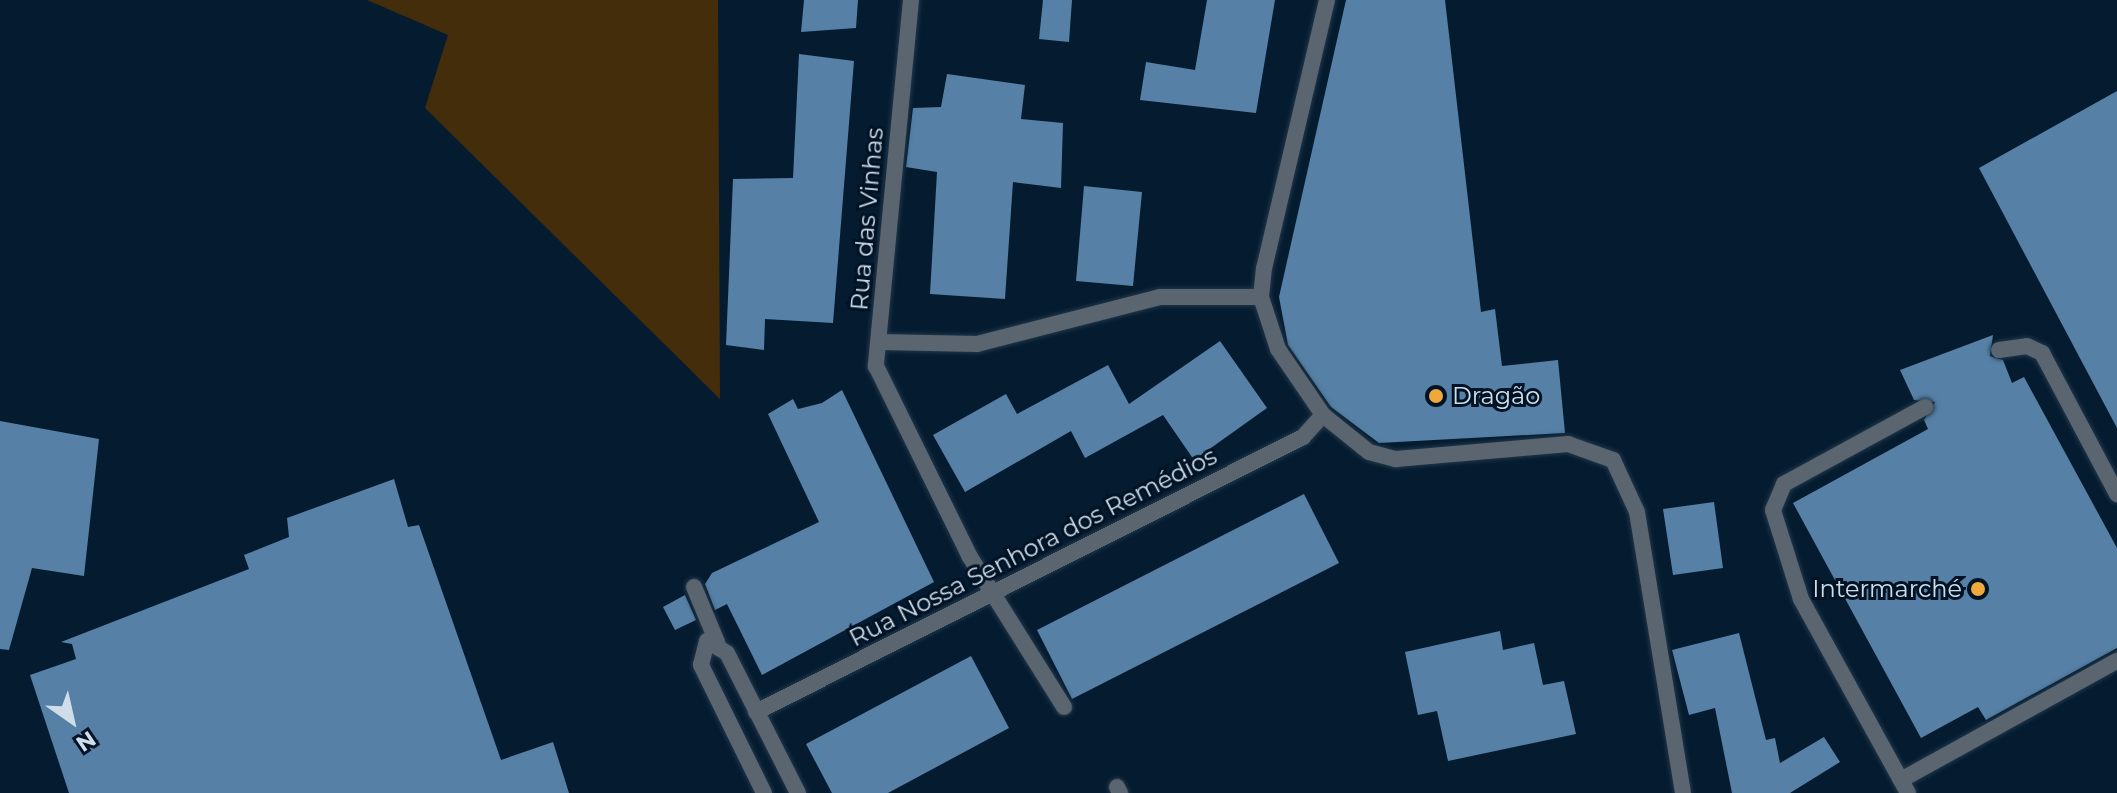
<!DOCTYPE html>
<meta charset="utf-8">
<style>
body{margin:0}
#map{position:relative;width:2117px;height:793px;overflow:hidden;background:#051c30;font-family:Montserrat,sans-serif}
div>[style]{position:absolute}
.green>*{inset:0;background:#432d0b}
.building>*{inset:0;background:#5680a6}
.roads{filter:drop-shadow(0 0 2px #21374a) drop-shadow(0 0 2px #21374a)}
.service>*{height:16px;margin:-8px;padding:0 8px;transform-origin:8px;border-radius:8px;background:#5a6570}
.minor>*{height:16px;margin:-8px;padding:0 8px;transform-origin:8px;border-radius:8px;background:#5a6570}
.dots>*{width:22px;height:22px;translate:-50% -50%;box-sizing:border-box;border:4px solid #001325;border-radius:50%}
span{translate:-50% -50%;white-space:nowrap;text-align:center;line-height:1.15;-webkit-text-stroke:6px #001325;paint-order:stroke}
.street-label{font-size:24px;color:#cfddeb}
.poi-label{font-size:24px;color:#cfddeb}
.left{translate:0 -50%;text-align:left}
.right{translate:-100% -50%;text-align:right}
.north{position:absolute;left:32px;top:681px;width:80px;height:80px;-webkit-text-stroke:6px #001325;paint-order:stroke;rotate:146deg;font-size:22px;font-weight:700;line-height:32px;text-align:center;color:#cfddeb}
.north::after{content:'';display:block;margin:auto;width:28px;height:36px;background:#cfddeb;clip-path:polygon(50% 0,100% 100%,50% 72%,0 100%)}
</style>
<div id="map">
<div class="green">
<div style="clip-path:polygon(367px 0,718px 0,720px 399px,425px 108px,448px 35px)"></div>
</div>
<div class="building">
<div style="clip-path:polygon(804px 0,858px 0,856px 28px,801px 32px)"></div>
<div style="clip-path:polygon(1043px 0,1072px 0,1069px 42px,1039px 39px)"></div>
<div style="clip-path:polygon(1207px 0,1275px 0,1256px 113px,1140px 100px,1146px 62px,1195px 70px)"></div>
<div style="clip-path:polygon(1346px 0,1445px 0,1481px 312px,1495px 309px,1502px 366px,1558px 360px,1565px 433px,1379px 443px,1331px 407px,1288px 345px,1279px 297px)"></div>
<div style="clip-path:polygon(799px 54px,854px 61px,833px 323px,765px 319px,764px 350px,726px 345px,733px 179px,793px 178px)"></div>
<div style="clip-path:polygon(947px 74px,1025px 85px,1021px 119px,1063px 123px,1061px 188px,1013px 182px,1005px 299px,930px 294px,937px 172px,906px 167px,913px 108px,941px 107px)"></div>
<div style="clip-path:polygon(2117px 91px,2117px 428px,1979px 168px)"></div>
<div style="clip-path:polygon(1084px 186px,1142px 192px,1133px 286px,1076px 281px)"></div>
<div style="clip-path:polygon(1993px 335px,1990px 356px,2003px 360px,2012px 383px,2024px 377px,2117px 548px,2117px 648px,1986px 720px,1978px 707px,1921px 738px,1793px 503px,1928px 429px,1924px 420px,1935px 402px,1914px 400px,1900px 370px)"></div>
<div style="clip-path:polygon(1220px 341px,1267px 408px,1194px 460px,1163px 415px,1085px 458px,1071px 431px,965px 492px,933px 435px,1006px 394px,1017px 414px,1108px 365px,1129px 404px)"></div>
<div style="clip-path:polygon(842px 390px,934px 582px,762px 675px,727px 604px,715px 610px,705px 584px,712px 573px,819px 522px,768px 414px,793px 399px,798px 409px,822px 403px)"></div>
<div style="clip-path:polygon(0 421px,99px 439px,84px 576px,32px 568px,9px 650px,0 649px)"></div>
<div style="clip-path:polygon(394px 479px,408px 527px,419px 525px,501px 760px,553px 742px,569px 793px,69px 793px,30px 675px,76px 659px,72px 644px,61px 642px,249px 569px,244px 555px,289px 537px,287px 518px)"></div>
<div style="clip-path:polygon(1304px 494px,1339px 563px,1072px 699px,1037px 630px)"></div>
<div style="clip-path:polygon(1714px 502px,1723px 568px,1673px 575px,1663px 509px)"></div>
<div style="clip-path:polygon(685px 595px,696px 620px,675px 630px,663px 607px)"></div>
<div style="clip-path:polygon(1500px 631px,1503px 650px,1534px 643px,1543px 685px,1564px 681px,1576px 734px,1448px 761px,1437px 711px,1418px 715px,1405px 652px)"></div>
<div style="clip-path:polygon(1739px 633px,1766px 740px,1775px 738px,1780px 763px,1824px 737px,1840px 762px,1790px 793px,1732px 793px,1715px 708px,1689px 715px,1672px 650px)"></div>
<div style="clip-path:polygon(971px 656px,1009px 728px,888px 793px,832px 793px,806px 744px)"></div>
</div>
<div class="roads">
<div class="service">
<div style="left:1999px;top:350px;width:28px;rotate:-8deg"></div>
<div style="left:2027px;top:346px;width:17px;rotate:25deg"></div>
<div style="left:2042px;top:353px;width:160px;rotate:62deg"></div>
<div style="left:1901px;top:780px;width:247px;rotate:-28.9deg"></div>
<div style="left:1908px;top:793px;width:222px;rotate:-118.9deg"></div>
<div style="left:1801px;top:599px;width:93px;rotate:-107.5deg"></div>
<div style="left:1773px;top:510px;width:28px;rotate:-67deg"></div>
<div style="left:1784px;top:484px;width:161px;rotate:-28.6deg"></div>
</div>
<div class="minor">
<div style="left:911px;top:0;width:368px;rotate:95.5deg"></div>
<div style="left:876px;top:366px;width:213px;rotate:63.8deg"></div>
<div style="left:970px;top:557px;width:177px;rotate:57.9deg"></div>
<div style="left:1327px;top:0;width:275px;rotate:103.2deg"></div>
<div style="left:1264px;top:268px;width:29px;rotate:96deg"></div>
<div style="left:1261px;top:297px;width:55px;rotate:71.9deg"></div>
<div style="left:1278px;top:349px;width:80px;rotate:55.7deg"></div>
<div style="left:1323px;top:415px;width:59px;rotate:38.8deg"></div>
<div style="left:1369px;top:452px;width:28px;rotate:15deg"></div>
<div style="left:1396px;top:459px;width:173px;rotate:-5deg"></div>
<div style="left:1568px;top:444px;width:48px;rotate:19.6deg"></div>
<div style="left:1613px;top:460px;width:57px;rotate:65.2deg"></div>
<div style="left:1637px;top:512px;width:285px;rotate:80.7deg"></div>
<div style="left:881px;top:342px;width:96px;rotate:1.2deg"></div>
<div style="left:977px;top:344px;width:189px;rotate:-14.4deg"></div>
<div style="left:1160px;top:297px;width:101px"></div>
<div style="left:694px;top:587px;width:60px;rotate:67.3deg"></div>
<div style="left:756px;top:712px;width:612px;rotate:-26.69deg"></div>
<div style="left:1303px;top:437px;width:30px;rotate:-48deg"></div>
<div style="left:1117px;top:787px;width:7px;rotate:63deg"></div>
<div style="left:764px;top:793px;width:143px;rotate:-116.2deg"></div>
<div style="left:701px;top:665px;width:25px;rotate:-76deg"></div>
<div style="left:707px;top:641px;width:23px;rotate:31deg"></div>
<div style="left:727px;top:653px;width:157px;rotate:63.1deg"></div>
</div>
</div>
<div class="dots">
<div style="left:1436px;top:396px;background:#eea83c"></div>
<div style="left:1978px;top:589px;background:#eea83c"></div>
</div>
<div class="street-label">
<span style="left:867px;top:219px;rotate:-85deg">Rua das Vinhas</span>
<span style="left:1033px;top:547px;rotate:-27deg">Rua Nossa Senhora dos Remédios</span>
</div>
<div class="poi-label">
<span class="left" style="left:1452px;top:396px">Dragão</span>
<span class="right" style="left:1962px;top:589px">Intermarché</span>
</div>
<div class="north">N</div>
</div>
